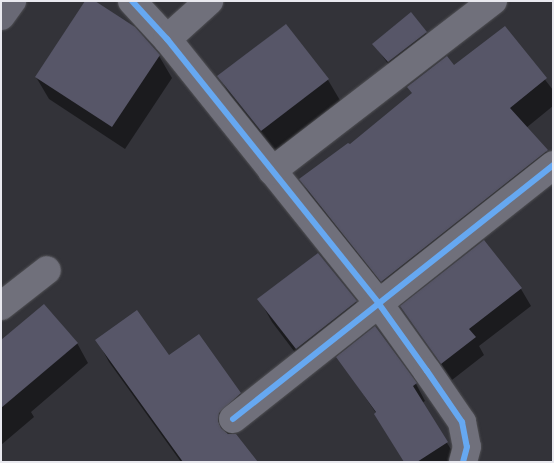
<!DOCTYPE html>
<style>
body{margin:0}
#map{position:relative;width:554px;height:463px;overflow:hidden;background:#333339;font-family:"PT Sans",sans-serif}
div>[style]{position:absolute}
.shadow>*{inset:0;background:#0007}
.building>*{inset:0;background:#575668}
.roads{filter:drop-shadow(0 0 1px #515155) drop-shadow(0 0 1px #515155)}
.minor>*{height:28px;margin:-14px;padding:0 14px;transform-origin:14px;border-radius:14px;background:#70707b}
.secondary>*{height:28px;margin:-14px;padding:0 14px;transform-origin:14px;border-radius:14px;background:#696975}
.cycleway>*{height:6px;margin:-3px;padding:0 3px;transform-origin:3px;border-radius:3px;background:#66a8f1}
span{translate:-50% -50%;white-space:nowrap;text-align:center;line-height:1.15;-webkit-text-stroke:5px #272730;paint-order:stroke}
.frame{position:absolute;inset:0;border:2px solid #e9e9ef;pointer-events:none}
</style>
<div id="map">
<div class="shadow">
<div style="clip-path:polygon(285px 25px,328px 80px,341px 102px,275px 153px,232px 99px,219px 76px)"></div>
<div style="clip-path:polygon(505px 28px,553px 90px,553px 106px,526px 128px,553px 160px,394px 303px,313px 201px,301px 179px,349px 146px)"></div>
<div style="clip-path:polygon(426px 33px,436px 49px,398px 78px,374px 44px)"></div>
<div style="clip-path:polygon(159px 56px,172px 78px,125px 149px,49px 99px,36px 77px)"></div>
<div style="clip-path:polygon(484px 242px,521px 289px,531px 306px,479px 346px,484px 355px,452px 380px,402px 307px)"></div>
<div style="clip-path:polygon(259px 299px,356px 302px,368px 324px,309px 371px,272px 322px)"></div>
<div style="clip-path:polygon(97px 340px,169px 357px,240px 393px,252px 415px,230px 435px,256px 462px,181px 462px,109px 362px)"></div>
<div style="clip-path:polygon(1px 341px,77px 343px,88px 363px,31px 412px,34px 417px,1px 445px)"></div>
<div style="clip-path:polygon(338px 357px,416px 384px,425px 401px,422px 403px,457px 459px,453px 462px,405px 462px,376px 413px)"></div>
</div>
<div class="building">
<div style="clip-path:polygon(85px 1px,95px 1px,135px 27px,160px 55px,112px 127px,35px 77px)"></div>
<div style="clip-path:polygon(411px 12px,427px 32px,388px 62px,372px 44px)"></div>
<div style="clip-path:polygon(286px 24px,329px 79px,261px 131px,217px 76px)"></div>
<div style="clip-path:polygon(505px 26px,547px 78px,510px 108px,548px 150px,381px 282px,299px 179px,348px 143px,350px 144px,412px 93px,407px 87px,447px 56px,454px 65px)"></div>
<div style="clip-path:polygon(484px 240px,522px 288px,469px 329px,476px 337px,441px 364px,400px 306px)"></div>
<div style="clip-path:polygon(318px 253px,357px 301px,296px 349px,257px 299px)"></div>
<div style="clip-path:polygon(44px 304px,78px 343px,1px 408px,1px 340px)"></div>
<div style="clip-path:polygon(137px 310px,169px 355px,199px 334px,241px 393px,219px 413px,218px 421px,221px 428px,228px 434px,236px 434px,258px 462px,183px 462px,95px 340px)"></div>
<div style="clip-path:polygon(375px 326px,417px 383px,413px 386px,448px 442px,417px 462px,404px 462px,374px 414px,376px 412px,336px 357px)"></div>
</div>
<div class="roads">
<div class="minor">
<div style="left:132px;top:1px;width:52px;rotate:47.4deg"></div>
<div style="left:167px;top:39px;width:339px;rotate:51.3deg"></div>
<div style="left:379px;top:304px;width:82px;rotate:54.4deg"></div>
<div style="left:427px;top:371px;width:62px;rotate:55.5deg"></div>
<div style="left:462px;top:422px;width:25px;rotate:79deg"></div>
<div style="left:467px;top:447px;width:16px;rotate:105deg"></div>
<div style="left:167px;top:39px;width:57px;rotate:-42.1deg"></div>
<div style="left:272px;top:171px;width:279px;rotate:-37.6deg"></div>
<div style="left:1px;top:306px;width:58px;rotate:-38deg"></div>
<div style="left:233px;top:419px;width:409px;rotate:-38.4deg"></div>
</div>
<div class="secondary">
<div style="left:1px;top:16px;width:19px;rotate:-54deg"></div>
</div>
</div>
<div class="cycleway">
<div style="left:132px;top:1px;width:52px;rotate:47.4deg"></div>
<div style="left:167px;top:39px;width:339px;rotate:51.3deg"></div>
<div style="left:379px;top:304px;width:82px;rotate:54.4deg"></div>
<div style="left:427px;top:371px;width:62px;rotate:55.5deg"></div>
<div style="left:462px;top:422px;width:25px;rotate:79deg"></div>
<div style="left:467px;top:447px;width:16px;rotate:105deg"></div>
<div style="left:233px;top:419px;width:409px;rotate:-38.4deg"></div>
</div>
<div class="frame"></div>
</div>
